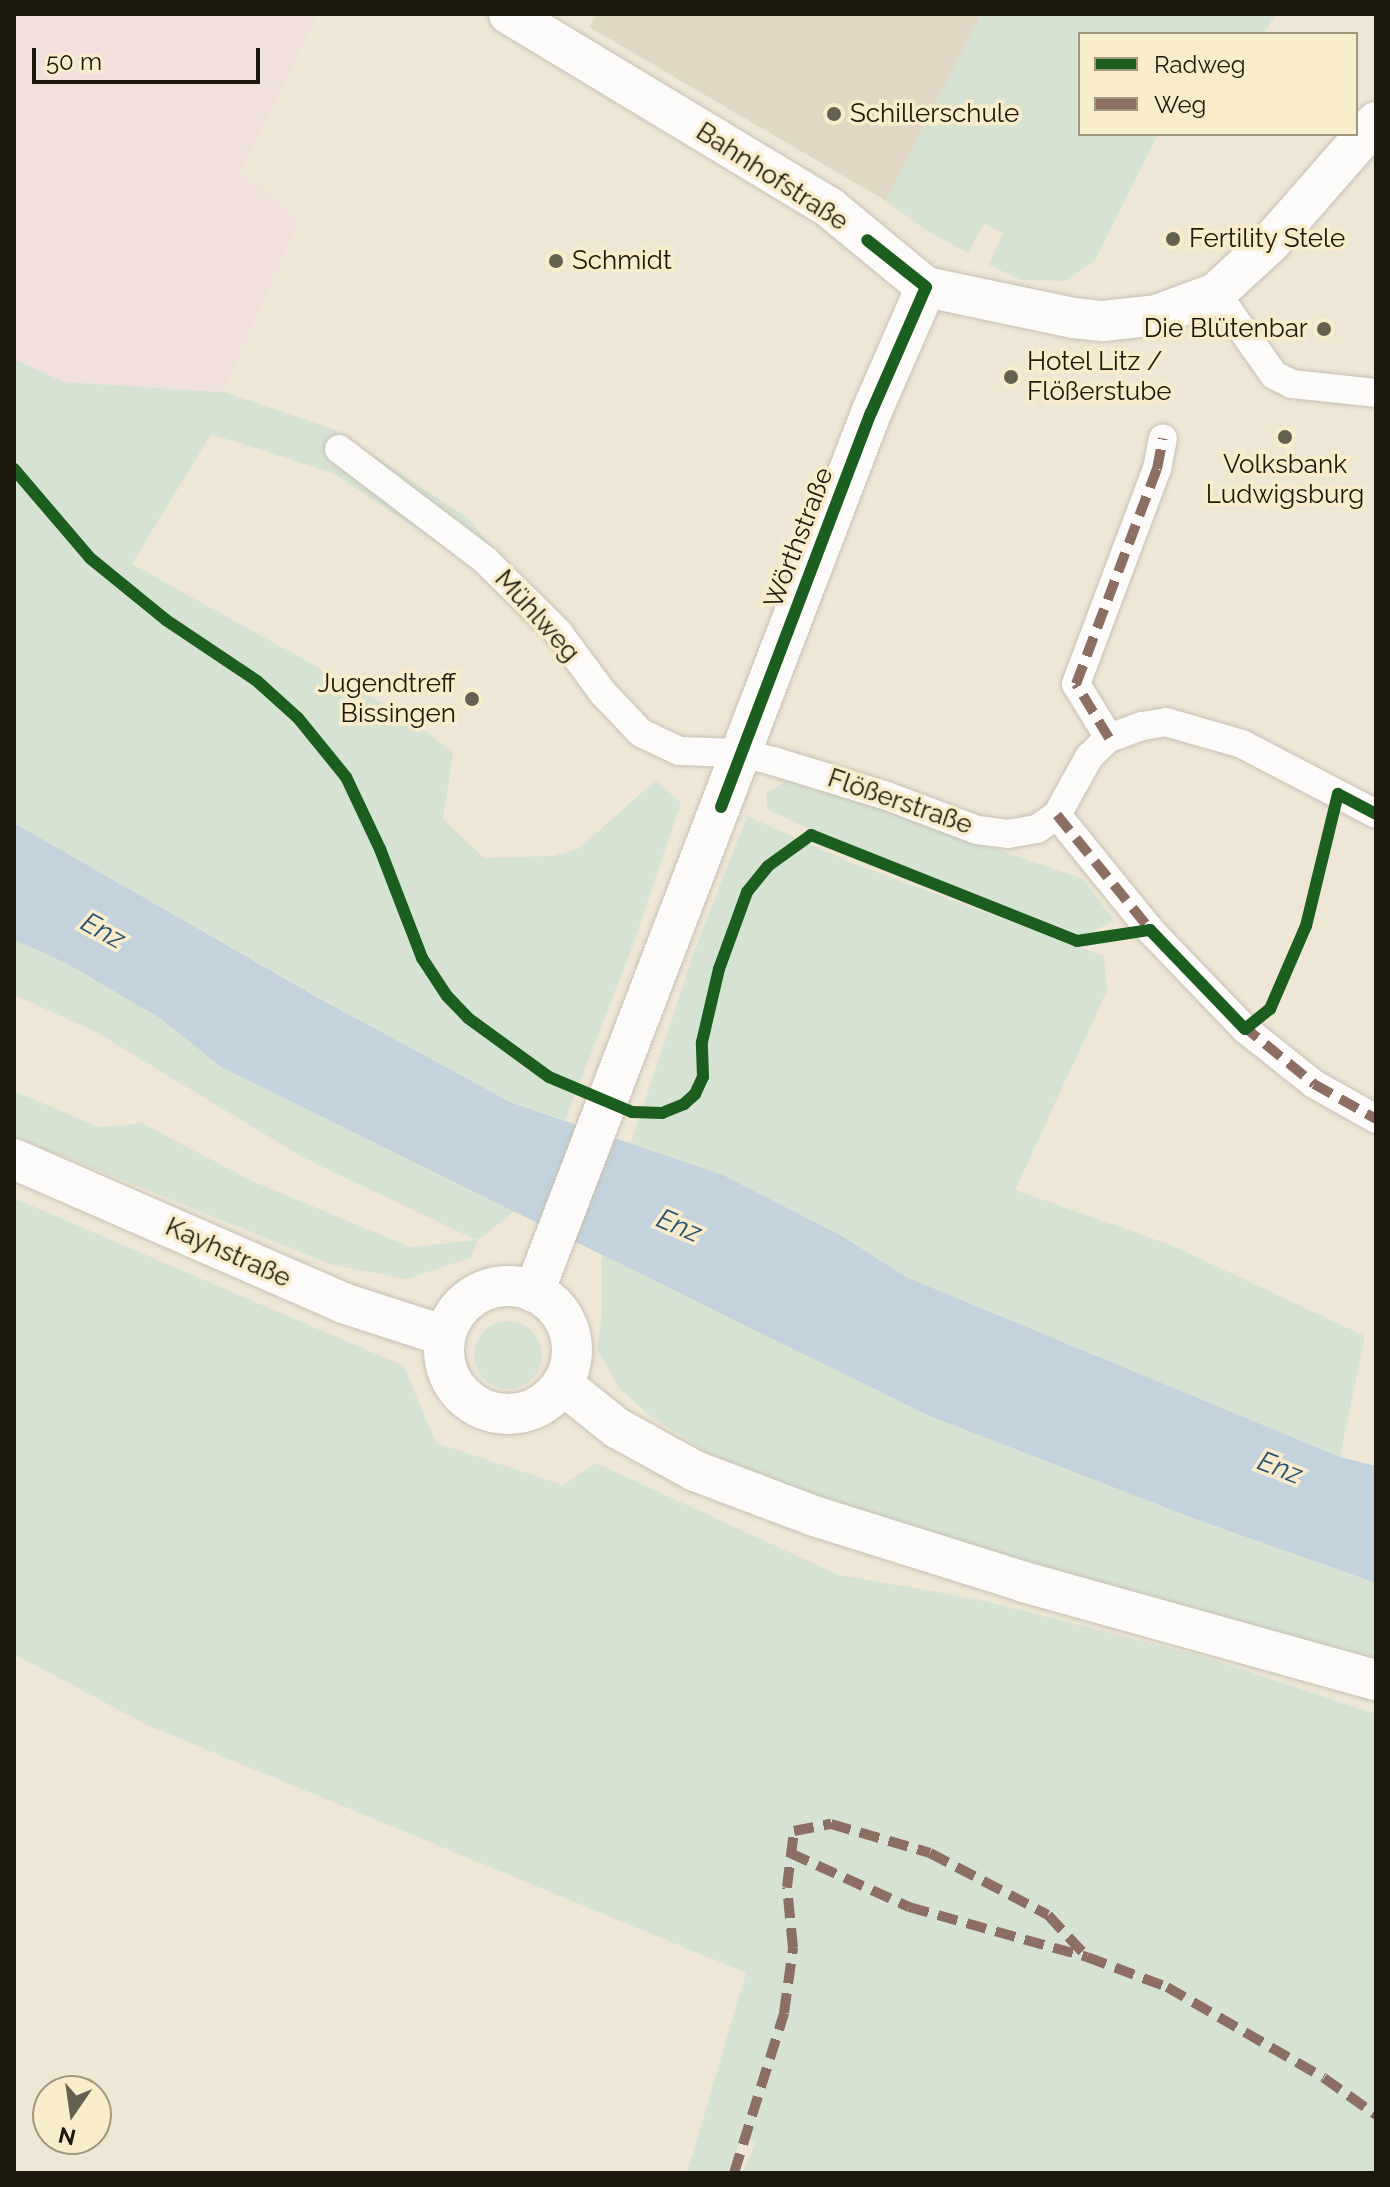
<!DOCTYPE html>
<meta charset="utf-8">
<style>
body{margin:0}
#map{position:relative;width:1390px;height:2187px;overflow:hidden;background:#eee7d6;font-family:Raleway,sans-serif}
div>[style]{position:absolute}
.commercial>*{inset:0;background:#f2e0dc}
.education>*{inset:0;background:#e0d8c5}
.green>*{inset:0;background:#d7e3d2}
.round{border-radius:50%}
.water>*{inset:0;background:#c3d3dd}
.roads{filter:drop-shadow(0 0 2px #c7c1b3) drop-shadow(0 0 2px #c7c1b3)}
.street>*{height:28px;margin:-14px;padding:0 14px;transform-origin:14px;border-radius:14px;background:#fcfbf9}
.secondary>*{height:40px;margin:-20px;padding:0 20px;transform-origin:20px;border-radius:20px;background:#fcfbf9}
.secondary>.ring{margin:-20px;padding:0;box-sizing:content-box;background:none;border:40px solid #fcfbf9;border-radius:50%}
.quiet>*{height:10px;margin-top:-5px;transform-origin:0;background:repeating-linear-gradient(90deg,#8d6e63 0 20px,transparent 0 30px)}
.cycleway>*{height:12px;margin:-6px;padding:0 6px;transform-origin:6px;border-radius:6px;background:#1b5e20}
.dots>*{width:22px;height:22px;translate:-50% -50%;box-sizing:border-box;border:4px solid #f8eccb;border-radius:50%}
span{translate:-50% -50%;white-space:nowrap;text-align:center;line-height:1.15;-webkit-text-stroke:7px #f8eccb;paint-order:stroke}
.poi-label{font-size:26px;color:#1c180c}
.left{translate:0 -50%;text-align:left}
.right{translate:-100% -50%;text-align:right}
.street-label{font-size:26px;color:#1c180c}
.water-label{font-size:28px;color:#285372;font-style:italic}
.frame{position:absolute;inset:0;border:16px solid #1c180c;pointer-events:none}
.legend{position:absolute;left:1078px;top:32px;width:280px;height:104px;box-sizing:border-box;background:#f8eccb;border:2px solid #a0977f;margin:0;padding:10px 14px;list-style:none;font-size:24px;color:#1c180c}
.legend li{display:flex;align-items:center;gap:16px;height:40px}
.legend b{width:40px;border:2px solid #a0977f}
.north{position:absolute;left:32px;top:2075px;width:80px;height:80px;box-sizing:border-box;background:#f8eccb;border:2px solid #a0977f;border-radius:50%;rotate:193deg;font-size:22px;font-weight:700;line-height:32px;text-align:center;color:#1c180c}
.north::after{content:'';display:block;margin:auto;width:28px;height:36px;background:#666053;clip-path:polygon(50% 0,100% 100%,50% 72%,0 100%)}
.scale{position:absolute;left:32px;top:48px;width:228px;height:36px;box-sizing:border-box;border:4px solid #1c180c;border-top:0;padding-left:10px;font-size:24px;line-height:28px;white-space:nowrap;color:#1c180c;-webkit-text-stroke:6px #f8eccb;paint-order:stroke}
</style>
<div id="map">
<div class="commercial">
<div style="clip-path:polygon(14px 14px,318px 14px,241px 171px,298px 223px,223px 392px,64px 382px,14px 359px)"></div>
</div>
<div class="education">
<div style="clip-path:polygon(597px 14px,981px 14px,886px 201px,589px 27px)"></div>
</div>
<div class="green">
<div style="clip-path:polygon(981px 14px,1276px 14px,1263px 34px,1080px 34px,1080px 134px,1158px 134px,1095px 260px,1066px 281px,1021px 280px,989px 265px,1003px 233px,984px 223px,968px 253px,927px 231px,886px 201px)"></div>
<div style="clip-path:polygon(14px 359px,64px 382px,223px 392px,333px 429px,468px 518px,508px 565px,495px 581px,333px 473px,211px 434px,132px 564px,408px 717px,453px 753px,443px 819px,484px 858px,552px 856px,578px 849px,656px 780px,681px 803px,633px 945px,565px 1120px,510px 1102px,410px 1049px,14px 823px)"></div>
<div style="clip-path:polygon(791px 778px,1083px 879px,1114px 921px,1084px 936px,853px 850px,767px 809px,766px 793px)"></div>
<div style="clip-path:polygon(747px 816px,852px 863px,1104px 956px,1107px 991px,1015px 1190px,1171px 1245px,1365px 1336px,1340px 1457px,906px 1277px,842px 1236px,723px 1175px,631px 1143px,693px 955px)"></div>
<div style="clip-path:polygon(14px 940px,66px 963px,161px 1019px,221px 1067px,515px 1211px,478px 1240px,471px 1258px,406px 1279px,330px 1264px,14px 1136px,14px 1091px,99px 1127px,142px 1123px,250px 1180px,410px 1247px,476px 1240px,304px 1158px,94px 1031px,14px 995px)"></div>
<div style="clip-path:polygon(14px 1198px,404px 1366px,436px 1443px,563px 1485px,596px 1463px,839px 1575px,977px 1599px,1201px 1656px,1376px 1714px,1376px 2173px,742px 2173px,756px 2142px,743px 2137px,727px 2173px,687px 2173px,746px 1973px,147px 1725px,14px 1654px)"></div>
<div style="clip-path:polygon(602px 1255px,927px 1415px,1195px 1519px,1376px 1583px,1376px 1666px,1173px 1610px,816px 1498px,706px 1452px,650px 1416px,619px 1388px,597px 1349px,602px 1316px)"></div>
<div class="round" style="left:474px;top:1321px;width:68px;height:68px"></div>
</div>
<div class="water">
<div style="clip-path:polygon(14px 823px,326px 1002px,510px 1102px,723px 1175px,842px 1236px,906px 1277px,1340px 1457px,1376px 1466px,1376px 1583px,1195px 1519px,927px 1415px,221px 1067px,161px 1019px,66px 963px,14px 940px)"></div>
</div>
<div class="roads">
<div class="street">
<div style="left:1216px;top:293px;width:100px;rotate:54.7deg"></div>
<div style="left:1274px;top:375px;width:20px;rotate:27deg"></div>
<div style="left:1292px;top:384px;width:84px;rotate:6.1deg"></div>
<div style="left:339px;top:449px;width:183px;rotate:37.2deg"></div>
<div style="left:485px;top:560px;width:103px;rotate:44.6deg"></div>
<div style="left:558px;top:632px;width:76px;rotate:53.6deg"></div>
<div style="left:603px;top:693px;width:55px;rotate:46.5deg"></div>
<div style="left:641px;top:733px;width:42px;rotate:25.3deg"></div>
<div style="left:679px;top:751px;width:62px;rotate:1.8deg"></div>
<div style="left:741px;top:753px;width:33px;rotate:14deg"></div>
<div style="left:773px;top:761px;width:119px;rotate:17.1deg"></div>
<div style="left:887px;top:796px;width:96px;rotate:20.7deg"></div>
<div style="left:977px;top:830px;width:31px;rotate:7deg"></div>
<div style="left:1008px;top:834px;width:29px;rotate:-10deg"></div>
<div style="left:1037px;top:829px;width:24px;rotate:-35deg"></div>
<div style="left:1057px;top:815px;width:66px;rotate:-61.1deg"></div>
<div style="left:1089px;top:757px;width:28px;rotate:-44deg"></div>
<div style="left:1109px;top:738px;width:35px;rotate:-20deg"></div>
<div style="left:1142px;top:726px;width:24px;rotate:-9deg"></div>
<div style="left:1166px;top:722px;width:79px;rotate:16.1deg"></div>
<div style="left:1242px;top:744px;width:151px;rotate:27.6deg"></div>
<div style="left:1109px;top:738px;width:63px;rotate:-121.4deg"></div>
<div style="left:1076px;top:684px;width:230px;rotate:-69.4deg"></div>
<div style="left:1157px;top:469px;width:31px;rotate:-79deg"></div>
<div style="left:1057px;top:815px;width:148px;rotate:51deg"></div>
<div style="left:1150px;top:930px;width:137px;rotate:46.2deg"></div>
<div style="left:1245px;top:1029px;width:88px;rotate:38.6deg"></div>
<div style="left:1314px;top:1084px;width:71px;rotate:29.4deg"></div>
</div>
<div class="secondary">
<div style="left:509px;top:14px;width:375px;rotate:31.1deg"></div>
<div style="left:830px;top:208px;width:124px;rotate:39.5deg"></div>
<div style="left:926px;top:287px;width:150px;rotate:11.9deg"></div>
<div style="left:1073px;top:318px;width:30px;rotate:6deg"></div>
<div style="left:1103px;top:321px;width:54px;rotate:-6.3deg"></div>
<div style="left:1157px;top:315px;width:63px;rotate:-20.4deg"></div>
<div style="left:1216px;top:293px;width:74px;rotate:-42.8deg"></div>
<div style="left:1270px;top:243px;width:161px;rotate:-48.8deg"></div>
<div style="left:14px;top:1159px;width:359px;rotate:23.6deg"></div>
<div style="left:343px;top:1303px;width:107px;rotate:17.9deg"></div>
<div class="ring" style="left:444px;top:1286px;width:88px;height:88px"></div>
<div style="left:534px;top:1292px;width:941px;rotate:-69.02deg"></div>
<div style="left:871px;top:413px;width:137px;rotate:-66.4deg"></div>
<div style="left:562px;top:1384px;width:70px;rotate:38.7deg"></div>
<div style="left:617px;top:1428px;width:89px;rotate:28.9deg"></div>
<div style="left:695px;top:1471px;width:127px;rotate:20.7deg"></div>
<div style="left:814px;top:1516px;width:220px;rotate:17.4deg"></div>
<div style="left:1024px;top:1582px;width:365px;rotate:15.6deg"></div>
</div>
</div>
<div class="quiet">
<div style="left:1109px;top:738px;width:63px;rotate:-121.4deg"></div>
<div style="left:1076px;top:684px;width:230px;rotate:-69.4deg"></div>
<div style="left:1157px;top:469px;width:31px;rotate:-79deg"></div>
<div style="left:1057px;top:815px;width:152px;rotate:50.9deg"></div>
<div style="left:1242px;top:1025px;width:93px;rotate:39.3deg"></div>
<div style="left:1314px;top:1084px;width:71px;rotate:29.4deg"></div>
<div style="left:790px;top:1853px;width:131px;rotate:24.4deg"></div>
<div style="left:909px;top:1907px;width:185px;rotate:15.7deg"></div>
<div style="left:1087px;top:1957px;width:85px;rotate:20.6deg"></div>
<div style="left:1167px;top:1987px;width:181px;rotate:30.1deg"></div>
<div style="left:1324px;top:2078px;width:64px;rotate:35.4deg"></div>
<div style="left:734px;top:2173px;width:168px;rotate:-72.6deg"></div>
<div style="left:784px;top:2013px;width:66px;rotate:-82.1deg"></div>
<div style="left:793px;top:1948px;width:61px;rotate:-95.6deg"></div>
<div style="left:787px;top:1887px;width:56px;rotate:-82.9deg"></div>
<div style="left:794px;top:1831px;width:38px;rotate:-11deg"></div>
<div style="left:831px;top:1824px;width:103px;rotate:16.3deg"></div>
<div style="left:930px;top:1853px;width:133px;rotate:27.7deg"></div>
<div style="left:1048px;top:1915px;width:57px;rotate:47.1deg"></div>
</div>
<div class="cycleway">
<div style="left:14px;top:469px;width:117px;rotate:49.5deg"></div>
<div style="left:90px;top:558px;width:98px;rotate:39.2deg"></div>
<div style="left:166px;top:620px;width:110px;rotate:33.8deg"></div>
<div style="left:257px;top:681px;width:55px;rotate:42.1deg"></div>
<div style="left:298px;top:718px;width:76px;rotate:50.9deg"></div>
<div style="left:346px;top:777px;width:80px;rotate:64.7deg"></div>
<div style="left:380px;top:849px;width:117px;rotate:68.9deg"></div>
<div style="left:422px;top:958px;width:45px;rotate:56.7deg"></div>
<div style="left:447px;top:996px;width:30px;rotate:46deg"></div>
<div style="left:468px;top:1018px;width:100px;rotate:36.1deg"></div>
<div style="left:549px;top:1077px;width:90px;rotate:22.9deg"></div>
<div style="left:632px;top:1112px;width:30px;rotate:2deg"></div>
<div style="left:662px;top:1113px;width:24px;rotate:-22deg"></div>
<div style="left:684px;top:1104px;width:15px;rotate:-42deg"></div>
<div style="left:695px;top:1094px;width:19px;rotate:-65deg"></div>
<div style="left:703px;top:1077px;width:35px;rotate:-92deg"></div>
<div style="left:702px;top:1042px;width:75px;rotate:-76.9deg"></div>
<div style="left:719px;top:969px;width:82px;rotate:-70deg"></div>
<div style="left:747px;top:892px;width:33px;rotate:-51deg"></div>
<div style="left:768px;top:866px;width:53px;rotate:-35.8deg"></div>
<div style="left:811px;top:835px;width:286px;rotate:21.7deg"></div>
<div style="left:1077px;top:941px;width:74px;rotate:-8.6deg"></div>
<div style="left:1150px;top:930px;width:137px;rotate:46.2deg"></div>
<div style="left:1245px;top:1029px;width:32px;rotate:-39deg"></div>
<div style="left:1270px;top:1009px;width:90px;rotate:-66.6deg"></div>
<div style="left:1306px;top:926px;width:136px;rotate:-76.4deg"></div>
<div style="left:1338px;top:794px;width:43px;rotate:27.8deg"></div>
<div style="left:721px;top:807px;width:422px;rotate:-69.2deg"></div>
<div style="left:871px;top:413px;width:137px;rotate:-66.4deg"></div>
<div style="left:926px;top:287px;width:75px;rotate:-141.5deg"></div>
</div>
<div class="dots">
<div style="left:834px;top:114px;background:#666053"></div>
<div style="left:1173px;top:239px;background:#666053"></div>
<div style="left:556px;top:261px;background:#666053"></div>
<div style="left:1324px;top:329px;background:#666053"></div>
<div style="left:1011px;top:377px;background:#666053"></div>
<div style="left:1285px;top:437px;background:#666053"></div>
<div style="left:472px;top:699px;background:#666053"></div>
</div>
<div class="poi-label">
<span class="left" style="left:850px;top:114px">Schillerschule</span>
<span class="left" style="left:1189px;top:239px">Fertility Stele</span>
<span class="left" style="left:572px;top:261px">Schmidt</span>
<span class="right" style="left:1308px;top:329px">Die Blütenbar</span>
<span class="left" style="left:1027px;top:377px">Hotel Litz /<br>Flößerstube</span>
<span style="left:1285px;top:480px">Volksbank<br>Ludwigsburg</span>
<span class="right" style="left:456px;top:699px">Jugendtreff<br>Bissingen</span>
</div>
<div class="street-label">
<span style="left:772px;top:177px;rotate:33deg">Bahnhofstraße</span>
<span style="left:799px;top:538px;rotate:-69deg">Wörthstraße</span>
<span style="left:537px;top:616px;rotate:48deg">Mühlweg</span>
<span style="left:900px;top:802px;rotate:19deg">Flößerstraße</span>
<span style="left:228px;top:1253px;rotate:24deg">Kayhstraße</span>
</div>
<div class="water-label">
<span style="left:103px;top:931px;rotate:29deg">Enz</span>
<span style="left:679px;top:1226px;rotate:23deg">Enz</span>
<span style="left:1280px;top:1468px;rotate:21deg">Enz</span>
</div>
<div class="frame"></div>
<ul class="legend">
<li><b style="height:10px;background:#1b5e20"></b>Radweg</li>
<li><b style="height:10px;background:#8d6e63"></b>Weg</li>
</ul>
<div class="north">N</div>
<div class="scale">50 m</div>
</div>
